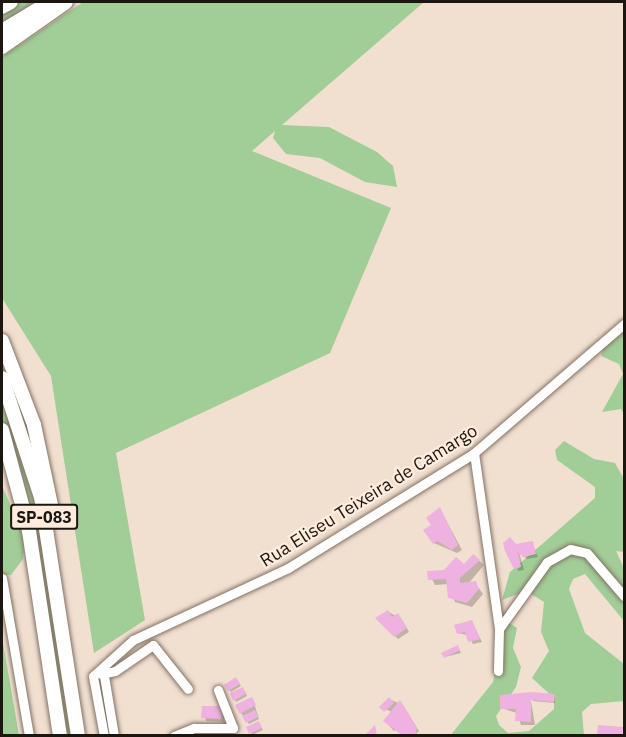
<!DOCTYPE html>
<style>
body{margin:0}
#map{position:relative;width:626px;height:737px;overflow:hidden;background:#f1dfd0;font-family:"IBM Plex Sans",sans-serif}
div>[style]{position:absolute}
.green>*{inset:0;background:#a1cd97}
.shadow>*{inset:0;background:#0003}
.building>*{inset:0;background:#eeb1e0}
.roads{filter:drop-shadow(0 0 2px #827264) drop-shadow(0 0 2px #827264)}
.minor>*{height:9px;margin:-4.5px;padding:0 4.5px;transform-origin:4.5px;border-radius:4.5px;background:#fff}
.highway>*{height:14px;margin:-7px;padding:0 7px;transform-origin:7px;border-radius:7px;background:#fff}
span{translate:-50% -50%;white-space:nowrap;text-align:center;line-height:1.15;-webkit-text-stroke:4.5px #ffecdd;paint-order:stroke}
.shield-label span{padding:2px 4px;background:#ffecdd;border:2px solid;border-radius:4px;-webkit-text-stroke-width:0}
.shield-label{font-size:16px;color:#1c1610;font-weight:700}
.street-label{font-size:18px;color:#1c1610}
.frame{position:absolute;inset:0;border:3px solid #1c1610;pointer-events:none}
</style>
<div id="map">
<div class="green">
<div style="clip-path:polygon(21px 2px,37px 2px,2px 23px,2px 13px)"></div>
<div style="clip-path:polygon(83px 2px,424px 2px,282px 125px,329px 127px,377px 152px,393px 166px,397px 187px,365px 182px,320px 158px,286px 154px,273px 138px,275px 131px,252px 151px,391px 208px,330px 353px,116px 453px,145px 620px,94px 653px,51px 376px,2px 298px,2px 57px)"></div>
<div style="clip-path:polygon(624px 327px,624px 414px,621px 409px,602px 412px,623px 374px,619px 364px,601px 356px,604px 344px)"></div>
<div style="clip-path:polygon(2px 389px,22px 443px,45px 547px,74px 735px,64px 735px,2px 421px)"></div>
<div style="clip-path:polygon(564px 441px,594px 459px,615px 463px,624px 479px,624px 552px,616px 551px,624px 568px,624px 621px,585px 574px,573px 579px,569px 589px,585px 633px,624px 664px,624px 701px,591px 704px,582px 712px,584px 735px,450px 736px,493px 682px,505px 620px,517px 628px,513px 648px,521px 667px,516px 687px,496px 716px,499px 725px,508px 733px,529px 731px,554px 709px,554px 698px,532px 678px,549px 651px,541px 632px,544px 602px,526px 591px,502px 600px,510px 572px,595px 498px,595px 487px,557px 460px,555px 450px)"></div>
<div style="clip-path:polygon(2px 486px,25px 537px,23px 559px,11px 575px,2px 575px)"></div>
<div style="clip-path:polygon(2px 637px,19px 735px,2px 735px)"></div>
</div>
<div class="shadow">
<div style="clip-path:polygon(440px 509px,462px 550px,457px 553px,434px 543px,433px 525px)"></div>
<div style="clip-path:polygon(532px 543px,538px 557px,527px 559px,519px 552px,524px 570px,518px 571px,516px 545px)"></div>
<div style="clip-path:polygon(474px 556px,484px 565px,468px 584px,475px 583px,483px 594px,472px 607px,455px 602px,448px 584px,435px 585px,429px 573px,464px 566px)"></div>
<div style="clip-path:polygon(388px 612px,401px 618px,409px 632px,398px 639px,378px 619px)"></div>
<div style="clip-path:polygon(472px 622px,482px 642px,473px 644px,468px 635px,458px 633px)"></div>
<div style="clip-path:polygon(459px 649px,461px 653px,445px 657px)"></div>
<div style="clip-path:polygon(238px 681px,241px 686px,231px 692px,229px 690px)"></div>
<div style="clip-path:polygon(245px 691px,247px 696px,236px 702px,235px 700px)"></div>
<div style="clip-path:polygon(533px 694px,554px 696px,555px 703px,533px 701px)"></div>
<div style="clip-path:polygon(389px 699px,403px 705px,419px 731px,414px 736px,398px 727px,394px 731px,385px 721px,394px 713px,381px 707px)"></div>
<div style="clip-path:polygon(253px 700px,259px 719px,249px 724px,241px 713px)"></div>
<div style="clip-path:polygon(531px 701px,535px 725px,521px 725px,517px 713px,501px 708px)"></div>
<div style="clip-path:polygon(203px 707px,225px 711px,224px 722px,206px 721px)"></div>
<div style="clip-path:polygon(259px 723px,263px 730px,252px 735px,251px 733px)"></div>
</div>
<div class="building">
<div style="clip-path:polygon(440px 507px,458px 545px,452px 550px,437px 541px,433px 544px,423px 530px,431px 525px,426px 518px)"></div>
<div style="clip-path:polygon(510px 537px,516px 544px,533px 541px,536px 554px,523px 557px,518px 552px,521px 567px,514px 569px,505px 551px,503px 543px)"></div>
<div style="clip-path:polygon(473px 554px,480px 560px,460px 578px,460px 583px,476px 581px,479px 589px,467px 603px,448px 598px,446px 579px,428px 580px,427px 571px,444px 570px,456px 557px,464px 564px)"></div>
<div style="clip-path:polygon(388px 610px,392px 617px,398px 613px,407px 628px,394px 637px,375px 618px)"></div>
<div style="clip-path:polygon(472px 620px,480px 639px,468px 642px,465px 632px,457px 634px,454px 625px)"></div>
<div style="clip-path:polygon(458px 645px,460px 650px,444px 658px,441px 653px)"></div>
<div style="clip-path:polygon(236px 677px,240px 684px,228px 691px,224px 685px)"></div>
<div style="clip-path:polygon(243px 687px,246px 694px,233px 701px,230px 693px)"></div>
<div style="clip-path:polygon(532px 692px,555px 694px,554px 702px,531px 700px,531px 722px,515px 721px,516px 709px,500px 709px,500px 695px)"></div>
<div style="clip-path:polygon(252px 697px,256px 705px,240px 714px,235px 705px)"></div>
<div style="clip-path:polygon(389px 697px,394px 703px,384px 712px,379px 707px)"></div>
<div style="clip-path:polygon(400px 700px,417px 728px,415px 736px,403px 736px,383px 721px)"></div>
<div style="clip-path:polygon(202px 706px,222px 706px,221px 719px,201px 718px)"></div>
<div style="clip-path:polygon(255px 710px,258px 717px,246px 723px,242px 716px)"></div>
<div style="clip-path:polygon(259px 721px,262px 728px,249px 734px,246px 727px)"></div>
<div style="clip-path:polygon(375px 725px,377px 736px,364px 736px)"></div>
<div style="clip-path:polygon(598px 725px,623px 727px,622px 736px,597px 736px)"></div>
</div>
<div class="roads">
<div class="minor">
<div style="left:474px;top:453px;width:178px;rotate:81.9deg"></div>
<div style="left:499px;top:629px;width:42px;rotate:91.4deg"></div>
<div style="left:2px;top:578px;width:160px;rotate:80.3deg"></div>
<div style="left:499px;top:629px;width:82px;rotate:-54.4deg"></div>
<div style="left:547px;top:562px;width:26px;rotate:-29deg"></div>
<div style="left:570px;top:549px;width:17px;rotate:13deg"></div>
<div style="left:587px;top:553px;width:57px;rotate:49.3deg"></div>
<div style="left:103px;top:670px;width:67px;rotate:80.5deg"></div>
<div style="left:101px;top:674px;width:14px;rotate:-12deg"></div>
<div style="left:115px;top:671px;width:46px;rotate:-34.4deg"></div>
<div style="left:153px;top:645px;width:56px;rotate:51.5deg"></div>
<div style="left:104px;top:736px;width:61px;rotate:-100.4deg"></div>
<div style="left:93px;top:676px;width:54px;rotate:-42deg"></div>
<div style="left:133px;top:640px;width:171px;rotate:-24.9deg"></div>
<div style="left:288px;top:568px;width:219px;rotate:-31.7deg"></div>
<div style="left:474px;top:453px;width:198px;rotate:-40.7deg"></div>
<div style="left:174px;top:736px;width:22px;rotate:-22deg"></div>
<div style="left:194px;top:728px;width:39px"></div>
<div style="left:233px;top:728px;width:41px;rotate:-111.5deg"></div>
</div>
<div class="highway">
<div style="left:2px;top:7px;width:10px;rotate:-29deg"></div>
<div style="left:2px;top:31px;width:56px;rotate:-31.1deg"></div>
<div style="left:2px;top:47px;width:78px;rotate:-35.1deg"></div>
<div style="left:2px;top:341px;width:90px;rotate:69.1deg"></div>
<div style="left:34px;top:425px;width:87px;rotate:78deg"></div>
<div style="left:2px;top:378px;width:125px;rotate:71.9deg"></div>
<div style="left:41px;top:497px;width:242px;rotate:81.2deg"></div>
<div style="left:2px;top:430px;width:105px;rotate:75deg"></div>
<div style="left:29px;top:531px;width:207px;rotate:81.4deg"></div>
</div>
</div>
<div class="shield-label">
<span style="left:44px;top:517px">SP-083</span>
</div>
<div class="street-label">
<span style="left:369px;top:496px;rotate:-32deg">Rua Eliseu Teixeira de Camargo</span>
</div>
<div class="frame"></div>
</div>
